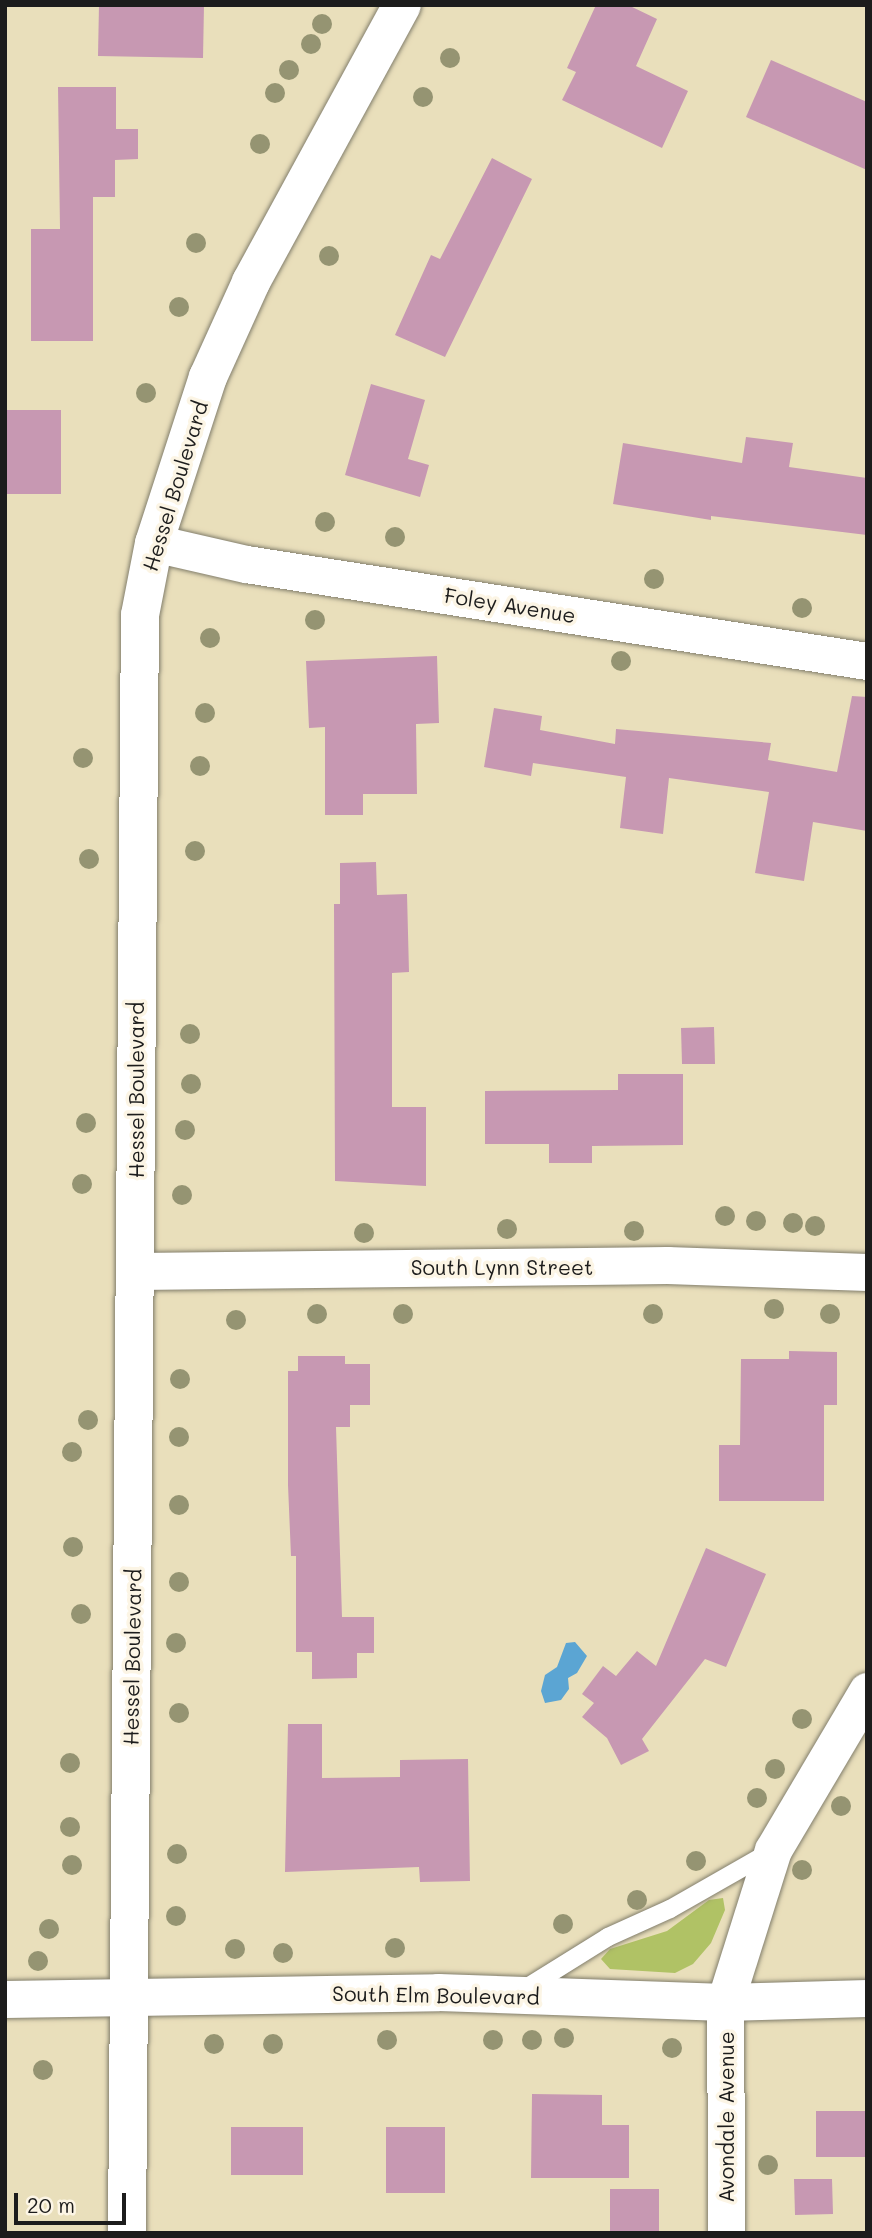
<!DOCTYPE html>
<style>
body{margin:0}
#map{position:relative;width:872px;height:2238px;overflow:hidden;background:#e9dfbb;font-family:Mali,sans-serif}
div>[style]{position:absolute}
.green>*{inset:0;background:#b0c265}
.water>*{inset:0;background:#5ba5d3}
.building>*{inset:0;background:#c798b2}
.roads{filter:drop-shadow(0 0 2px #827e6c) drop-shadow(0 0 2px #827e6c)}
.service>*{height:18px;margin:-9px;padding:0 9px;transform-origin:9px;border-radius:9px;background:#fff}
.minor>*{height:37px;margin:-18.5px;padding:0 18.5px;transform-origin:18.5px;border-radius:18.5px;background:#fff}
.tertiary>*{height:38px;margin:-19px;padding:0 19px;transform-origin:19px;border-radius:19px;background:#fff}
.trees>*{width:20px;height:20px;margin:-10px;border-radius:50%;background:#959472}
span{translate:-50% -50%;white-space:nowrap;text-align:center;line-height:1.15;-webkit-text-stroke:7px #fcf5e5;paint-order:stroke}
.street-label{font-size:21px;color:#1c1c1c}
.frame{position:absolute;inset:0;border:7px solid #1c1c1c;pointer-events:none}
.scale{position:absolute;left:14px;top:2193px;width:112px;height:32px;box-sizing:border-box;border:4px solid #1c1c1c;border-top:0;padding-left:9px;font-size:21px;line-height:24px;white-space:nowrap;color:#1c1c1c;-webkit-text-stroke:5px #fcf5e5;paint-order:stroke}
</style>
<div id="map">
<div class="green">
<div style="clip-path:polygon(723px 1898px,725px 1910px,711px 1943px,693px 1964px,675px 1973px,610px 1969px,601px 1959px,610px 1949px,667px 1931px,709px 1900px)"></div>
</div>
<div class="water">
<div style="clip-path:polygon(575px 1642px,587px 1656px,577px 1673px,568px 1678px,569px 1689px,561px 1700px,545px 1703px,541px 1691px,545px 1675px,557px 1667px,566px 1643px)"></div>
</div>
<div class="building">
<div style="clip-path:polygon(99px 5px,204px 5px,203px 58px,98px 56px)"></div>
<div style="clip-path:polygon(596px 5px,628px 5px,657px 19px,636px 66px,688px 91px,662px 148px,562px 100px,576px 72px,567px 68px)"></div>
<div style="clip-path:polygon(771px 60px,867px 102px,867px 170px,746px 117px)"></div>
<div style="clip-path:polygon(58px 87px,116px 87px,116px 129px,138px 129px,138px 159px,115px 160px,115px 197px,93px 197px,93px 341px,31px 341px,31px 229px,60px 229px)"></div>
<div style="clip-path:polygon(492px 158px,532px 179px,445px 357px,395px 335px,431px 255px,440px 259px)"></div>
<div style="clip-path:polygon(371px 384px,425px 400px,408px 459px,429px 465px,420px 497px,345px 475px)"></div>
<div style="clip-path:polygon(5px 410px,61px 410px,61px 494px,5px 494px)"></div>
<div style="clip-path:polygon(746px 437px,793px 443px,789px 467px,867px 478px,867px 535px,711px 516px,711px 520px,613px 504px,623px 443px,742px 463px)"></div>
<div style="clip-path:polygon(437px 656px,439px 723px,416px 724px,417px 794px,363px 794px,363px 815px,325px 815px,325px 727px,309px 728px,306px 661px)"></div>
<div style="clip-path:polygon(852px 696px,867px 697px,867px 831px,813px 822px,804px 881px,755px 873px,769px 792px,669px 778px,663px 834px,620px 828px,626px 777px,533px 763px,531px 776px,484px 767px,494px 708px,542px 716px,540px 730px,615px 744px,616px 729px,771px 743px,768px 760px,837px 772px)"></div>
<div style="clip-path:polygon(376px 862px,377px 895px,407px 894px,409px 972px,392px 973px,392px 1107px,426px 1107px,426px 1186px,335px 1181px,334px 904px,340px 904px,340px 863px)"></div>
<div style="clip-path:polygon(714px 1027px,715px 1064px,682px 1064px,681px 1028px)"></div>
<div style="clip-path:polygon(618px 1074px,683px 1074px,683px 1145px,592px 1146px,592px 1163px,549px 1163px,549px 1144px,485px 1144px,485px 1091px,618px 1090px)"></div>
<div style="clip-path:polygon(789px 1351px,837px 1352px,837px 1405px,824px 1405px,824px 1501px,719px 1501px,719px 1445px,740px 1445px,741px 1359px,789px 1359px)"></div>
<div style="clip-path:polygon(298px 1356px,345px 1356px,345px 1364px,370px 1364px,370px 1405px,350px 1405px,350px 1427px,336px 1427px,342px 1617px,374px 1617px,374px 1653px,357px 1653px,357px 1678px,312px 1679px,312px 1652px,296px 1652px,296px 1556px,291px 1556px,288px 1485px,288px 1371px,298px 1371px)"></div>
<div style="clip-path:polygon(706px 1548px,766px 1574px,726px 1667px,705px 1659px,642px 1739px,649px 1751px,621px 1765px,607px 1738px,582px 1717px,594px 1703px,582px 1694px,603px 1666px,616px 1676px,637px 1651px,656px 1666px)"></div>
<div style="clip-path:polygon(288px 1724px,322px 1724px,322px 1778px,400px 1777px,400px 1760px,468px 1759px,470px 1881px,420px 1882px,419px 1867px,285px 1872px)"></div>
<div style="clip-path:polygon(532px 2094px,602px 2095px,602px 2125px,629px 2125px,629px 2178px,531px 2178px)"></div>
<div style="clip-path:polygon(816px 2111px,867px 2111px,867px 2157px,816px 2157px)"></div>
<div style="clip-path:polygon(231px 2127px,303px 2127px,303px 2175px,231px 2175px)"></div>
<div style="clip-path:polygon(386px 2127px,445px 2127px,445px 2193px,386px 2193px)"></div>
<div style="clip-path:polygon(794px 2179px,832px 2179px,833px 2214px,795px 2215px)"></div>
<div style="clip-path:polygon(610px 2189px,659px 2189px,659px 2232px,610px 2231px)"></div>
</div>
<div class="roads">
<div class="service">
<div style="left:523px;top:1990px;width:100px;rotate:-31.9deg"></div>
<div style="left:608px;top:1937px;width:68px;rotate:-24.3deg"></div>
<div style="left:670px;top:1909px;width:115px;rotate:-29.7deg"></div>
</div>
<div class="minor">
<div style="left:154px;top:543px;width:94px;rotate:12.9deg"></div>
<div style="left:246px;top:564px;width:629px;rotate:8.88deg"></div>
<div style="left:137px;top:1271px;width:530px;rotate:-0.65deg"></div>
<div style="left:667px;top:1265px;width:200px;rotate:2deg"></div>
<div style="left:5px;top:1999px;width:433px;rotate:-0.9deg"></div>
<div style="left:438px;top:1992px;width:287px;rotate:2deg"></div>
<div style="left:725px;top:2002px;width:142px;rotate:-1.6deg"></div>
<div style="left:726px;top:2233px;width:231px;rotate:-90.2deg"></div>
<div style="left:725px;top:2002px;width:159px;rotate:-72.5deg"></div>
<div style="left:773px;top:1850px;width:185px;rotate:-59.4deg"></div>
</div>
<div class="tertiary">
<div style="left:127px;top:2233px;width:1618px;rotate:-89.54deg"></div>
<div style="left:140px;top:615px;width:73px;rotate:-79deg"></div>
<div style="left:154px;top:543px;width:175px;rotate:-72deg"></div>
<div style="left:208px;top:377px;width:104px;rotate:-65.6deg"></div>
<div style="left:251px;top:282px;width:315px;rotate:-61.4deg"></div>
</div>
</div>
<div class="trees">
<div style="left:322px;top:24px"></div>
<div style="left:311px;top:44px"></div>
<div style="left:450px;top:58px"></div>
<div style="left:289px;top:70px"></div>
<div style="left:275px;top:93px"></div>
<div style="left:423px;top:97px"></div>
<div style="left:260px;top:144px"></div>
<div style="left:196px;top:243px"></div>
<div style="left:329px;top:256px"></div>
<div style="left:179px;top:307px"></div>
<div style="left:146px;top:393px"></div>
<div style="left:325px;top:522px"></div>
<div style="left:395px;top:537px"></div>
<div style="left:654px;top:579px"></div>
<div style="left:802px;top:608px"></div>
<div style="left:315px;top:620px"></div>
<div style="left:210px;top:638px"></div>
<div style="left:621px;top:661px"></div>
<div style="left:205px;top:713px"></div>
<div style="left:83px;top:758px"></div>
<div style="left:200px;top:766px"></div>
<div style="left:195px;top:851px"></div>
<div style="left:89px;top:859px"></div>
<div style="left:190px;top:1034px"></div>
<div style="left:191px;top:1084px"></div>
<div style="left:86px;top:1123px"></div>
<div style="left:185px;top:1130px"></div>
<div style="left:82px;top:1184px"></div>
<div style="left:182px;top:1195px"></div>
<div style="left:725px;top:1216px"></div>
<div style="left:756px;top:1221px"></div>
<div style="left:793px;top:1223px"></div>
<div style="left:815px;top:1226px"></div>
<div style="left:507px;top:1229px"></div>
<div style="left:634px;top:1231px"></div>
<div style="left:364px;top:1233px"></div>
<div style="left:774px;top:1309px"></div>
<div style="left:317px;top:1314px"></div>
<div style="left:403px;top:1314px"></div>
<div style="left:653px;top:1314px"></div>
<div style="left:830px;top:1314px"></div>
<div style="left:236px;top:1320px"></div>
<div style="left:180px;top:1379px"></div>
<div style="left:88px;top:1420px"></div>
<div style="left:179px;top:1437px"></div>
<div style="left:72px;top:1452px"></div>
<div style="left:179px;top:1505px"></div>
<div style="left:73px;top:1547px"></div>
<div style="left:179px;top:1582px"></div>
<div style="left:81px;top:1614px"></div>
<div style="left:176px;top:1643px"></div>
<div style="left:179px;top:1713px"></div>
<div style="left:802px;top:1719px"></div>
<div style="left:70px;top:1763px"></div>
<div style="left:775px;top:1769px"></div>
<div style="left:757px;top:1798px"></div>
<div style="left:841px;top:1806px"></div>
<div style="left:70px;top:1827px"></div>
<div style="left:177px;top:1854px"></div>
<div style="left:696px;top:1861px"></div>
<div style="left:72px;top:1865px"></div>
<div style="left:802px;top:1870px"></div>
<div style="left:637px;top:1900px"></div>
<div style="left:176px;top:1916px"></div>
<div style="left:563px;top:1924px"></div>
<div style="left:49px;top:1929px"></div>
<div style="left:395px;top:1948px"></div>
<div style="left:235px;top:1949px"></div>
<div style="left:283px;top:1953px"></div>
<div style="left:38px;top:1961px"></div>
<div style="left:564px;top:2038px"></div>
<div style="left:387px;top:2040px"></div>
<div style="left:493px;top:2040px"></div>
<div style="left:532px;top:2040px"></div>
<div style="left:214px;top:2044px"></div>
<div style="left:273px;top:2044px"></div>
<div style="left:672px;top:2048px"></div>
<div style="left:43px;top:2070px"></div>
<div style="left:768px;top:2165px"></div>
</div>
<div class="street-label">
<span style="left:175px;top:486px;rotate:-73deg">Hessel Boulevard</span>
<span style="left:510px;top:605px;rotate:9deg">Foley Avenue</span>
<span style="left:136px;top:1090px;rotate:-90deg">Hessel Boulevard</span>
<span style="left:502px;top:1267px">South Lynn Street</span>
<span style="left:132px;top:1657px;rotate:-89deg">Hessel Boulevard</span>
<span style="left:436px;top:1995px;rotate:1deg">South Elm Boulevard</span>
<span style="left:726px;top:2117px;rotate:-90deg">Avondale Avenue</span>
</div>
<div class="frame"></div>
<div class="scale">20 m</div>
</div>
